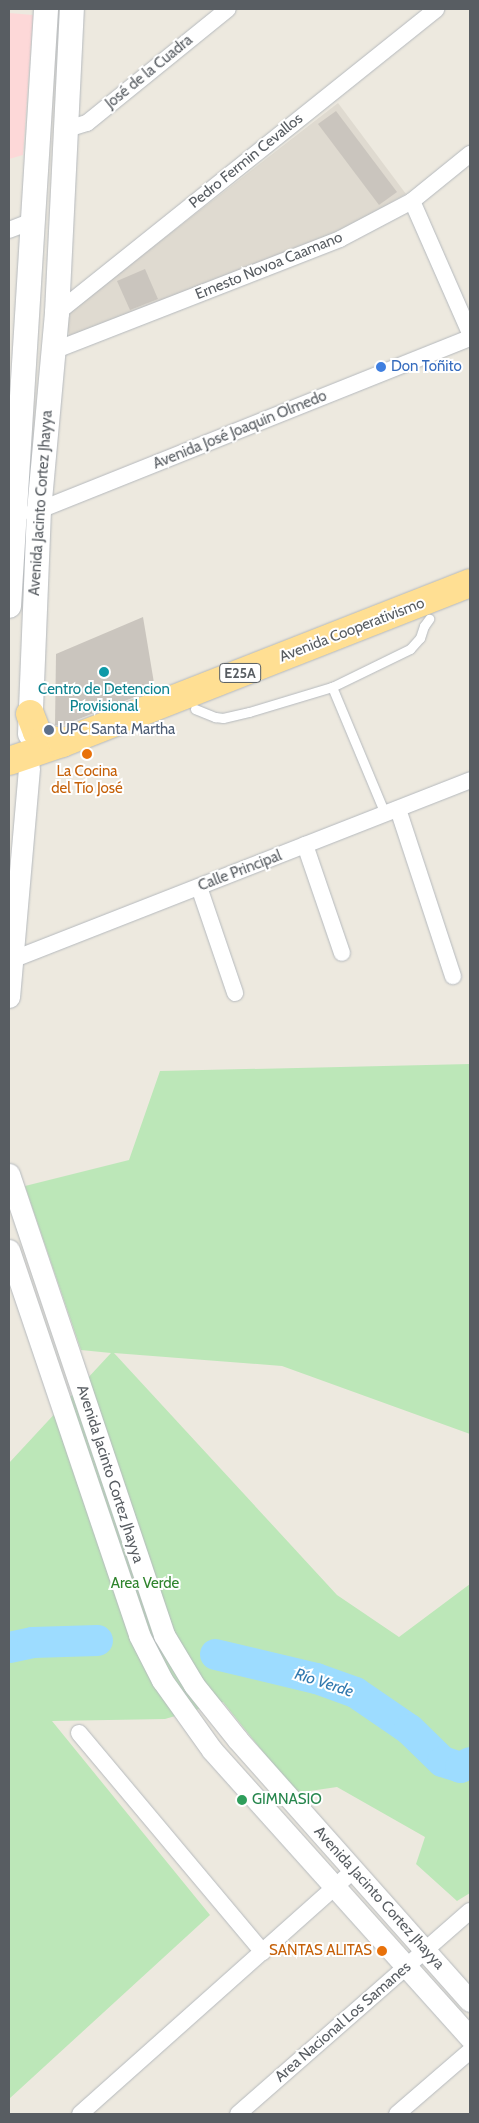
<!DOCTYPE html>
<meta charset="utf-8">
<style>
body{margin:0}
#map{position:relative;width:479px;height:2123px;overflow:hidden;background:#ede9df;font-family:Cabin,sans-serif}
div>[style]{position:absolute}
.education>*{inset:0;background:#dfdad0}
.medical>*{inset:0;background:#fdd8d8}
.green>*{inset:0;background:#bce7b8}
.river>*{height:31px;margin:-15.5px;padding:0 15.5px;transform-origin:15.5px;border-radius:15.5px;background:#9ddcff}
.building>*{inset:0;background:#cac5be}
.roads{filter:drop-shadow(0 0 1px #b5b9bd) drop-shadow(0 0 1px #b5b9bd)}
.service>*{height:9px;margin:-4.5px;padding:0 4.5px;transform-origin:4.5px;border-radius:4.5px;background:#fff}
.minor>*{height:16px;margin:-8px;padding:0 8px;transform-origin:8px;border-radius:8px;background:#fff}
.tertiary>*{height:21px;margin:-10.5px;padding:0 10.5px;transform-origin:10.5px;border-radius:10.5px;background:#fff}
.secondary>*{height:24px;margin:-12px;padding:0 12px;transform-origin:12px;border-radius:12px;background:#fff}
.trunk>*{height:28px;margin:-14px;padding:0 14px;transform-origin:14px;border-radius:14px;background:#ffdf93}
.dots>*{width:14px;height:14px;translate:-50% -50%;box-sizing:border-box;border:2px solid #fff;border-radius:50%}
span{translate:-50% -50%;white-space:nowrap;text-align:center;line-height:1.15;-webkit-text-stroke:4px #fff;paint-order:stroke}
.shield-label span{padding:1px 4px;background:#fff;border:1px solid;border-radius:4px;-webkit-text-stroke-width:0}
.shield-label{font-size:14px;color:#585d62;font-weight:700}
.street-label{font-size:15px;color:#585d62}
.shop-label{font-size:15px;color:#366cbe}
.left{translate:0 -50%;text-align:left}
.culture-label{font-size:15px;color:#0d838f}
.service-label{font-size:15px;color:#4e5e75}
.food-label{font-size:15px;color:#c56008}
.right{translate:-100% -50%;text-align:right}
.park-label{font-size:15px;color:#2f842d}
.leisure-label{font-size:15px;color:#27864d}
.water-label{font-size:16px;color:#3179af;font-style:italic}
.frame{position:absolute;inset:0;border:10px solid #585d62;pointer-events:none}
</style>
<div id="map">
<div class="education">
<div style="clip-path:polygon(338px 103px,406px 194px,330px 237px,70px 338px,64px 316px)"></div>
</div>
<div class="medical">
<div style="clip-path:polygon(9px 13px,33px 15px,23px 155px,9px 159px)"></div>
</div>
<div class="green">
<div style="clip-path:polygon(470px 1064px,470px 1434px,282px 1366px,114px 1353px,337px 1595px,399px 1637px,470px 1584px,470px 1893px,457px 1901px,416px 1864px,425px 1837px,337px 1787px,296px 1793px,223px 1702px,165px 1719px,52px 1721px,210px 1915px,9px 2099px,9px 1463px,111px 1353px,81px 1350px,25px 1186px,129px 1160px,160px 1071px)"></div>
</div>
<div class="river">
<div style="left:9px;top:1647px;width:24px;rotate:-12deg"></div>
<div style="left:32px;top:1642px;width:65px;rotate:-1.8deg"></div>
<div style="left:215px;top:1654px;width:104px;rotate:13.4deg"></div>
<div style="left:316px;top:1678px;width:41px;rotate:19.7deg"></div>
<div style="left:355px;top:1692px;width:65px;rotate:34.4deg"></div>
<div style="left:409px;top:1729px;width:46px;rotate:44.1deg"></div>
<div style="left:442px;top:1761px;width:19px;rotate:18deg"></div>
<div style="left:460px;top:1767px;width:11px;rotate:-27deg"></div>
</div>
<div class="building">
<div style="clip-path:polygon(336px 111px,397px 192px,379px 205px,318px 124px)"></div>
<div style="clip-path:polygon(145px 269px,158px 299px,130px 310px,117px 281px)"></div>
<div style="clip-path:polygon(143px 617px,155px 689px,61px 726px,55px 725px,56px 654px)"></div>
</div>
<div class="roads">
<div class="service">
<div style="left:332px;top:687px;width:138px;rotate:67.3deg"></div>
<div style="left:195px;top:709px;width:22px;rotate:22deg"></div>
<div style="left:215px;top:717px;width:8px;rotate:7deg"></div>
<div style="left:223px;top:718px;width:27px;rotate:-13deg"></div>
<div style="left:249px;top:712px;width:87px;rotate:-16.8deg"></div>
<div style="left:332px;top:687px;width:87px;rotate:-26deg"></div>
<div style="left:410px;top:649px;width:15px;rotate:-48deg"></div>
<div style="left:420px;top:638px;width:13px;rotate:-72deg"></div>
<div style="left:424px;top:626px;width:9px;rotate:-54deg"></div>
</div>
<div class="minor">
<div style="left:67px;top:129px;width:21px;rotate:-17deg"></div>
<div style="left:87px;top:123px;width:181px;rotate:-39deg"></div>
<div style="left:412px;top:201px;width:144px;rotate:66.3deg"></div>
<div style="left:9px;top:230px;width:26px;rotate:-21deg"></div>
<div style="left:57px;top:313px;width:486px;rotate:-38.7deg"></div>
<div style="left:53px;top:351px;width:308px;rotate:-21.3deg"></div>
<div style="left:340px;top:239px;width:81px;rotate:-27.8deg"></div>
<div style="left:412px;top:201px;width:75px;rotate:-39deg"></div>
<div style="left:32px;top:513px;width:472px;rotate:-21.8deg"></div>
<div style="left:398px;top:809px;width:176px;rotate:71.8deg"></div>
<div style="left:305px;top:845px;width:114px;rotate:71.1deg"></div>
<div style="left:199px;top:887px;width:112px;rotate:71.2deg"></div>
<div style="left:9px;top:961px;width:495px;rotate:-21.4deg"></div>
<div style="left:79px;top:1733px;width:286px;rotate:50deg"></div>
<div style="left:80px;top:2114px;width:365px;rotate:-41.7deg"></div>
<div style="left:238px;top:2114px;width:308px;rotate:-41.2deg"></div>
<div style="left:397px;top:2114px;width:96px;rotate:-40.8deg"></div>
</div>
<div class="tertiary">
<div style="left:9px;top:997px;width:230px;rotate:-85deg"></div>
<div style="left:9px;top:1174px;width:486px;rotate:71.4deg"></div>
<div style="left:164px;top:1635px;width:58px;rotate:59deg"></div>
<div style="left:194px;top:1685px;width:70px;rotate:51.3deg"></div>
<div style="left:238px;top:1740px;width:349px;rotate:48.4deg"></div>
<div style="left:9px;top:1250px;width:406px;rotate:71.3deg"></div>
<div style="left:139px;top:1635px;width:51px;rotate:62.9deg"></div>
<div style="left:162px;top:1680px;width:86px;rotate:54.5deg"></div>
<div style="left:212px;top:1750px;width:387px;rotate:48.1deg"></div>
</div>
<div class="secondary">
<div style="left:9px;top:606px;width:598px;rotate:-86.45deg"></div>
<div style="left:30px;top:734px;width:223px;rotate:-87.7deg"></div>
<div style="left:39px;top:511px;width:199px;rotate:-84.8deg"></div>
<div style="left:57px;top:313px;width:304px;rotate:-87.2deg"></div>
</div>
<div class="trunk">
<div style="left:30px;top:714px;width:19px;rotate:69deg"></div>
<div style="left:37px;top:732px;width:10px;rotate:37deg"></div>
<div style="left:45px;top:738px;width:18px;rotate:16deg"></div>
<div style="left:9px;top:761px;width:56px;rotate:-18.8deg"></div>
<div style="left:62px;top:743px;width:438px;rotate:-21.4deg"></div>
</div>
</div>
<div class="dots">
<div style="left:381px;top:367px;background:#3f7fe0"></div>
<div style="left:104px;top:672px;background:#0f9aa8"></div>
<div style="left:49px;top:730px;background:#5c6f8a"></div>
<div style="left:87px;top:754px;background:#e8710a"></div>
<div style="left:242px;top:1800px;background:#2e9e5b"></div>
<div style="left:382px;top:1951px;background:#e8710a"></div>
</div>
<div class="shield-label">
<span style="left:240px;top:673px">E25A</span>
</div>
<div class="street-label">
<span style="left:149px;top:72px;rotate:-39deg">José de la Cuadra</span>
<span style="left:246px;top:161px;rotate:-39deg">Pedro Fermin Cevallos</span>
<span style="left:269px;top:266px;rotate:-22deg">Ernesto Novoa Caamano</span>
<span style="left:240px;top:430px;rotate:-22deg">Avenida José Joaquin Olmedo</span>
<span style="left:41px;top:503px;rotate:-86deg">Avenida Jacinto Cortez Jhayya</span>
<span style="left:352px;top:630px;rotate:-21deg">Avenida Cooperativismo</span>
<span style="left:240px;top:871px;rotate:-21deg">Calle Principal</span>
<span style="left:110px;top:1474px;rotate:72deg">Avenida Jacinto Cortez Jhayya</span>
<span style="left:379px;top:1898px;rotate:48deg">Avenida Jacinto Cortez Jhayya</span>
<span style="left:343px;top:2022px;rotate:-41deg">Area Nacional Los Samanes</span>
</div>
<div class="shop-label">
<span class="left" style="left:391px;top:367px">Don Toñito</span>
</div>
<div class="culture-label">
<span style="left:104px;top:698px">Centro de Detencion<br>Provisional</span>
</div>
<div class="service-label">
<span class="left" style="left:59px;top:730px">UPC Santa Martha</span>
</div>
<div class="food-label">
<span style="left:87px;top:780px">La Cocina<br>del Tío José</span>
<span class="right" style="left:372px;top:1951px">SANTAS ALITAS</span>
</div>
<div class="park-label">
<span style="left:145px;top:1584px">Area Verde</span>
</div>
<div class="leisure-label">
<span class="left" style="left:252px;top:1800px">GIMNASIO</span>
</div>
<div class="water-label">
<span style="left:324px;top:1683px;rotate:18deg">Río Verde</span>
</div>
<div class="frame"></div>
</div>
